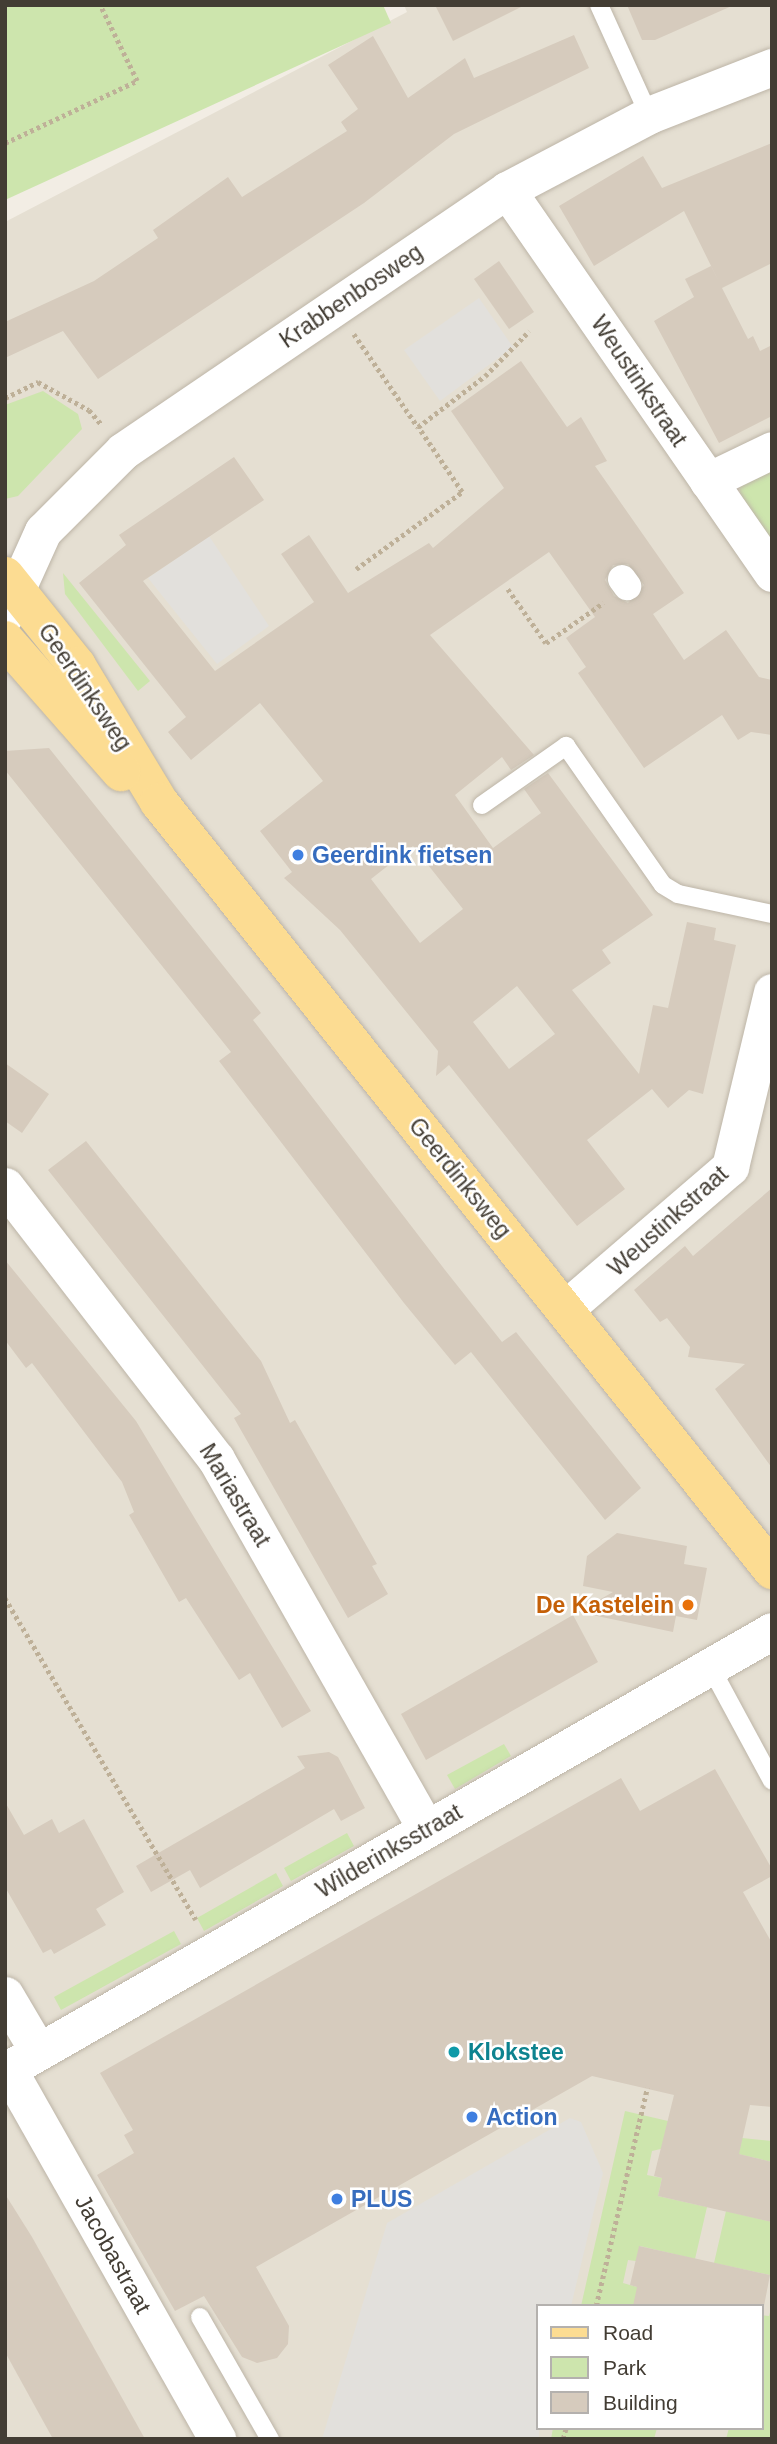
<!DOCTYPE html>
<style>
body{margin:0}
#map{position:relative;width:777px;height:2444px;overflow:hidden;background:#f2ede4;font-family:Helvetica,sans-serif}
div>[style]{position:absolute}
.residential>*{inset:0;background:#e5dfd2}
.green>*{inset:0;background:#cde5ad}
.parking>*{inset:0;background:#e2e0dc}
.building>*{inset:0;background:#d6cbbd}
.path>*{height:4.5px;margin-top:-2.25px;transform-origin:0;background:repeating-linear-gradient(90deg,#beb098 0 3.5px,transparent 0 7px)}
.roads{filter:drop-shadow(0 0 2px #bdb5a7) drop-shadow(0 0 2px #bdb5a7)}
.service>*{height:18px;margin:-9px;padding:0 9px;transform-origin:9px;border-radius:9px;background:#fff}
.pedestrian>*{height:28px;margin:-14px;padding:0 14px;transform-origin:14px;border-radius:14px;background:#fff}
.minor>*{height:37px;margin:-18.5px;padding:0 18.5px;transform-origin:18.5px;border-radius:18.5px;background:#fff}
.primary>*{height:38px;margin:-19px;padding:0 19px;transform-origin:19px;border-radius:19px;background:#fcdc92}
.dots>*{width:19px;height:19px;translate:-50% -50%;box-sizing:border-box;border:4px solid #fff;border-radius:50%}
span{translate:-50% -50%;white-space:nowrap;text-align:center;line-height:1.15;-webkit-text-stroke:5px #fff;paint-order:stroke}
.street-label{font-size:23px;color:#433d34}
.shop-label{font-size:23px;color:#366cbe;font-weight:700}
.left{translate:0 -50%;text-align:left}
.food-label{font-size:23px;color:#c56008;font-weight:700}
.right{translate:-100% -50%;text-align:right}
.culture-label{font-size:23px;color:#0d838f;font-weight:700}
.frame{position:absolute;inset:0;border:7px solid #433d34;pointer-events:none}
.legend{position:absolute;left:536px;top:2304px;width:228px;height:126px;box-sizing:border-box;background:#fff;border:2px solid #b4b1ae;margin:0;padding:9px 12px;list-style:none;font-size:21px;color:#433d34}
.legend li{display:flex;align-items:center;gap:14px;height:35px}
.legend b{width:35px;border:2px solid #b4b1ae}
</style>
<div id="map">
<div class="residential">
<div style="clip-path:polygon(evenodd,404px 5px,772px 5px,772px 2439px,5px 2439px,5px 222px,407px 12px,404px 5px,537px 2306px,761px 2306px,761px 2428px,537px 2428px,537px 2306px)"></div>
</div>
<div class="green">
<div style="clip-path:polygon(5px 5px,383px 5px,391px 23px,5px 200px)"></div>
<div style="clip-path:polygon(43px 391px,78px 414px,82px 429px,18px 496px,5px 499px,5px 405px)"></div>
<div style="clip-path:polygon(772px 462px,772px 540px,740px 494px,740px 482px)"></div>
<div style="clip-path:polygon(63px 573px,150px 681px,138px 691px,65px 594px)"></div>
<div style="clip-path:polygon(504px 1744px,511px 1756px,455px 1789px,447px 1775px)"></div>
<div style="clip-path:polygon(347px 1833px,354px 1846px,291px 1881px,284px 1868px)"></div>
<div style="clip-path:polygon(276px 1873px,283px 1886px,204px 1931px,197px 1918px)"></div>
<div style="clip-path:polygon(174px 1931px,181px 1944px,61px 2010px,54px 1997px)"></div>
<div style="clip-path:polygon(625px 2111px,724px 2134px,652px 2151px,647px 2175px,662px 2178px,658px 2196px,707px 2207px,695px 2259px,640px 2246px,636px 2261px,628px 2260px,623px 2283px,637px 2287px,638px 2306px,581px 2306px)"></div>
<div style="clip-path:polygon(742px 2138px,772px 2141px,772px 2162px,738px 2154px)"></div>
<div style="clip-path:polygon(726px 2211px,772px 2222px,772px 2292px,770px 2275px,714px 2263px)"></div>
<div style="clip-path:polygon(772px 2304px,772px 2439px,726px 2439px,729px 2428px,761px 2428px,761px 2315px,769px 2316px)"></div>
<div style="clip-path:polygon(553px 2428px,657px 2428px,654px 2439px,551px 2439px)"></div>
</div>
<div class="parking">
<div style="clip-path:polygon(479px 298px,513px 347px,440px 401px,404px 350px)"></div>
<div style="clip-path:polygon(209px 536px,269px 626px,217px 664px,148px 578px)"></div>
<div style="clip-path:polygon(570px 2118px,581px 2122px,603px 2173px,571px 2306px,537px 2306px,539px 2439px,322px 2439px,387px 2223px)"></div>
</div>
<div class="building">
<div style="clip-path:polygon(435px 5px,525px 5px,453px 41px)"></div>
<div style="clip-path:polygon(627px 5px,734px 5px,655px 40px,642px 40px)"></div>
<div style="clip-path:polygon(574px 35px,589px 68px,454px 134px,364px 203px,98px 379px,63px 331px,5px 358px,5px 322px,94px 281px,158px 238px,153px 230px,228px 177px,242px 197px,347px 131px,341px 122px,358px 109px,328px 65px,373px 36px,408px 98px,465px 58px,474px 78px)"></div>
<div style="clip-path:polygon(772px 143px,772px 263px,722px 288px,748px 339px,753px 336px,760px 351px,772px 345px,772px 416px,719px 443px,654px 321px,694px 297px,685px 279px,711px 266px,718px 280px,684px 211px,594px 266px,559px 206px,643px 156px,662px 188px)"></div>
<div style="clip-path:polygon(499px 261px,534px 312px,509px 329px,474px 279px)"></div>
<div style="clip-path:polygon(evenodd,521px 361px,567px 427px,581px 417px,607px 461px,595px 466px,684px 593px,653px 614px,684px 660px,726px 630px,759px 677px,772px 680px,772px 735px,751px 732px,738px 740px,722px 715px,644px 768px,578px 673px,586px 667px,566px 638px,595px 617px,549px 552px,430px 635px,534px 755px,511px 770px,502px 757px,455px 795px,493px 848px,541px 813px,524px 789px,548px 773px,653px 915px,602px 950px,611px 963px,572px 990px,639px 1074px,653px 1005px,668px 1008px,687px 922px,716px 928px,714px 940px,736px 945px,703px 1094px,689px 1090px,668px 1108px,652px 1089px,587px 1140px,625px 1189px,577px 1226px,449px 1065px,436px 1076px,438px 1051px,340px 930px,284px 878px,292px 872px,260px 831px,323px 781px,260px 703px,191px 760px,168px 732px,186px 717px,79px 583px,126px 545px,119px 535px,234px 457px,264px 500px,143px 581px,215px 671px,314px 602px,281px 554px,309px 535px,348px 593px,429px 543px,433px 548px,504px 488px,451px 411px,521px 361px,628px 564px,644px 585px,628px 603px,614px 596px,605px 580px,613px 565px,628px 564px,521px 361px,413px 846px,463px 909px,420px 943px,371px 879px,413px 846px,521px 361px,517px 986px,555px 1034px,509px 1069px,473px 1022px,517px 986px)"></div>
<div style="clip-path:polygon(49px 748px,261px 1013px,253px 1020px,445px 1270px,502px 1342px,516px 1332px,641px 1488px,605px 1520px,471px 1352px,455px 1365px,404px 1303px,219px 1061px,231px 1052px,5px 770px,5px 751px)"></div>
<div style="clip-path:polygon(5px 1063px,49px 1094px,22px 1133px,5px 1121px)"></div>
<div style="clip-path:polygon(86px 1141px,261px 1361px,290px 1423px,295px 1420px,377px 1564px,372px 1566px,388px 1594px,348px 1618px,234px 1418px,241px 1414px,48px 1170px)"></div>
<div style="clip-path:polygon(772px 1188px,772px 1468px,715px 1389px,745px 1364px,688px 1357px,690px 1347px,667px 1318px,660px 1322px,634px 1290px,685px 1246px,693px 1256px)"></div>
<div style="clip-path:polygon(5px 1260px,136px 1421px,311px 1711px,282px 1728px,250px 1673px,239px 1680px,186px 1598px,179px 1602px,129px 1515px,134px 1512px,122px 1482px,32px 1363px,26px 1368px,5px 1340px)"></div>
<div style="clip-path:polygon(617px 1533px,687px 1546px,684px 1564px,707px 1568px,697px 1620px,676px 1616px,673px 1632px,578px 1612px,613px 1592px,583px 1586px,587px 1556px)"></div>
<div style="clip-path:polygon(573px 1615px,598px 1662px,426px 1760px,401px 1714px)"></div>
<div style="clip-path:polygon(329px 1752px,338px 1757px,365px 1808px,341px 1821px,334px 1809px,200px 1888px,190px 1870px,151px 1892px,136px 1866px,305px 1768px,297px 1756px)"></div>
<div style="clip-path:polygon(715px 1769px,772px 1869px,772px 1876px,743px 1892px,772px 1943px,772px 2107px,750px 2105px,739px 2154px,772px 2162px,772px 2222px,658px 2196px,662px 2178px,654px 2176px,674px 2095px,592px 2076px,256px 2267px,289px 2326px,288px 2344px,277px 2358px,257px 2363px,242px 2357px,204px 2296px,175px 2311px,97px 2175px,134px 2153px,124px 2135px,133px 2130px,100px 2073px,621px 1778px,640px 1811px)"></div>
<div style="clip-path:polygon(5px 1802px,24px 1835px,52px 1819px,59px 1833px,84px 1819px,124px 1892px,96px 1909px,106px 1925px,54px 1954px,51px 1949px,43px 1953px,5px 1887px)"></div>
<div style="clip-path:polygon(5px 2194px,32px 2237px,145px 2439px,53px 2439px,5px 2352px)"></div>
<div style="clip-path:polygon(639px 2246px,770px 2275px,764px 2306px,633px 2306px,637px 2287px,630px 2285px)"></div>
</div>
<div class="path">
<div style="left:5px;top:143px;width:146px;rotate:-25.2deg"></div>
<div style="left:137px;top:81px;width:85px;rotate:-116deg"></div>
<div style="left:354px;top:334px;width:113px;rotate:55.5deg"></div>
<div style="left:5px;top:398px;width:37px;rotate:-26deg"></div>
<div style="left:38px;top:382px;width:58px;rotate:28.8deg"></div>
<div style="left:89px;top:410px;width:20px;rotate:49deg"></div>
<div style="left:356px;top:569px;width:131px;rotate:-36deg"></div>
<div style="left:462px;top:492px;width:78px;rotate:-124.1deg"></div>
<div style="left:418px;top:427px;width:84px;rotate:-37.3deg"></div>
<div style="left:485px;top:376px;width:63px;rotate:-45.6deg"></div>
<div style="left:508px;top:589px;width:66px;rotate:54.9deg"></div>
<div style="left:546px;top:643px;width:70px;rotate:-35.1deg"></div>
<div style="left:5px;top:1598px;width:374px;rotate:59.3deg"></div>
<div style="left:596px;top:2306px;width:224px;rotate:-76.8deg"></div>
<div style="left:563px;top:2439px;width:11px;rotate:-75deg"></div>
</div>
<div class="roads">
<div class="service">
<div style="left:599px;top:5px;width:121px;rotate:65.6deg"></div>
<div style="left:482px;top:805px;width:103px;rotate:-35.1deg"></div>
<div style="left:566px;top:746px;width:169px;rotate:55.1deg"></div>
<div style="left:663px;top:885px;width:17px;rotate:31deg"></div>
<div style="left:678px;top:894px;width:96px;rotate:12deg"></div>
<div style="left:711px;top:1668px;width:128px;rotate:61.6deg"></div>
<div style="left:200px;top:2317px;width:141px;rotate:60.2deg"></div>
</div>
<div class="pedestrian">
<div style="left:622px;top:579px;width:9px;rotate:54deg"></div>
</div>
<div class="minor">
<div style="left:507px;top:190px;width:466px;rotate:55.3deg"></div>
<div style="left:708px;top:481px;width:71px;rotate:-25.8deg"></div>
<div style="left:5px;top:615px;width:92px;rotate:-65.7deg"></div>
<div style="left:43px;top:531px;width:113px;rotate:-45deg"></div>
<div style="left:123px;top:451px;width:464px;rotate:-34.2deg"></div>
<div style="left:507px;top:190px;width:161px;rotate:-27.8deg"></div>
<div style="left:649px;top:115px;width:132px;rotate:-21.3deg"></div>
<div style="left:5px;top:1186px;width:345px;rotate:52.3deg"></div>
<div style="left:216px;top:1459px;width:425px;rotate:60.4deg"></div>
<div style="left:565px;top:1309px;width:218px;rotate:-40.7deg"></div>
<div style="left:730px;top:1167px;width:180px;rotate:-76.5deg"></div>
<div style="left:5px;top:1995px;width:65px;rotate:59.5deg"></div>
<div style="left:8px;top:2069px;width:425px;rotate:60.5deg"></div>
<div style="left:5px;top:2071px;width:884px;rotate:-29.84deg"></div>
</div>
<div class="primary">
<div style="left:5px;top:576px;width:115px;rotate:51.3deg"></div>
<div style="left:77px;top:666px;width:159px;rotate:58.9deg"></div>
<div style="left:159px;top:802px;width:983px;rotate:51.4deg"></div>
<div style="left:5px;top:640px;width:176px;rotate:48.7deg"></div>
</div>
</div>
<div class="dots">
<div style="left:298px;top:855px;background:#3f7fe0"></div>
<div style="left:688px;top:1605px;background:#e8710a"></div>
<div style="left:454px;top:2052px;background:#0f9aa8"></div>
<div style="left:472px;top:2117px;background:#3f7fe0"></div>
<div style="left:337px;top:2199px;background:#3f7fe0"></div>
</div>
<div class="street-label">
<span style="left:351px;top:296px;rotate:-34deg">Krabbenbosweg</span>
<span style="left:639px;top:381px;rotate:56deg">Weustinkstraat</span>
<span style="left:85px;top:687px;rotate:56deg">Geerdinksweg</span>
<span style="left:460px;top:1178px;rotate:51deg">Geerdinksweg</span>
<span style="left:668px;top:1221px;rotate:-42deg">Weustinkstraat</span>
<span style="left:235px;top:1495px;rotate:59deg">Mariastraat</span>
<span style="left:389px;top:1851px;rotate:-30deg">Wilderinksstraat</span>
<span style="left:113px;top:2254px;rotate:61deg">Jacobastraat</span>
</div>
<div class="shop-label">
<span class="left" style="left:312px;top:855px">Geerdink fietsen</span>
<span class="left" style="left:486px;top:2117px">Action</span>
<span class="left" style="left:351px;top:2199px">PLUS</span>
</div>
<div class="food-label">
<span class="right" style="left:674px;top:1605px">De Kastelein</span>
</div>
<div class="culture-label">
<span class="left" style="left:468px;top:2052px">Klokstee</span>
</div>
<div class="frame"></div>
<ul class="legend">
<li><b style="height:9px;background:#fcdc92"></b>Road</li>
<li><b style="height:19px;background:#cde5ad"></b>Park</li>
<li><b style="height:19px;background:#d6cbbd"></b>Building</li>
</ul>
</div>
